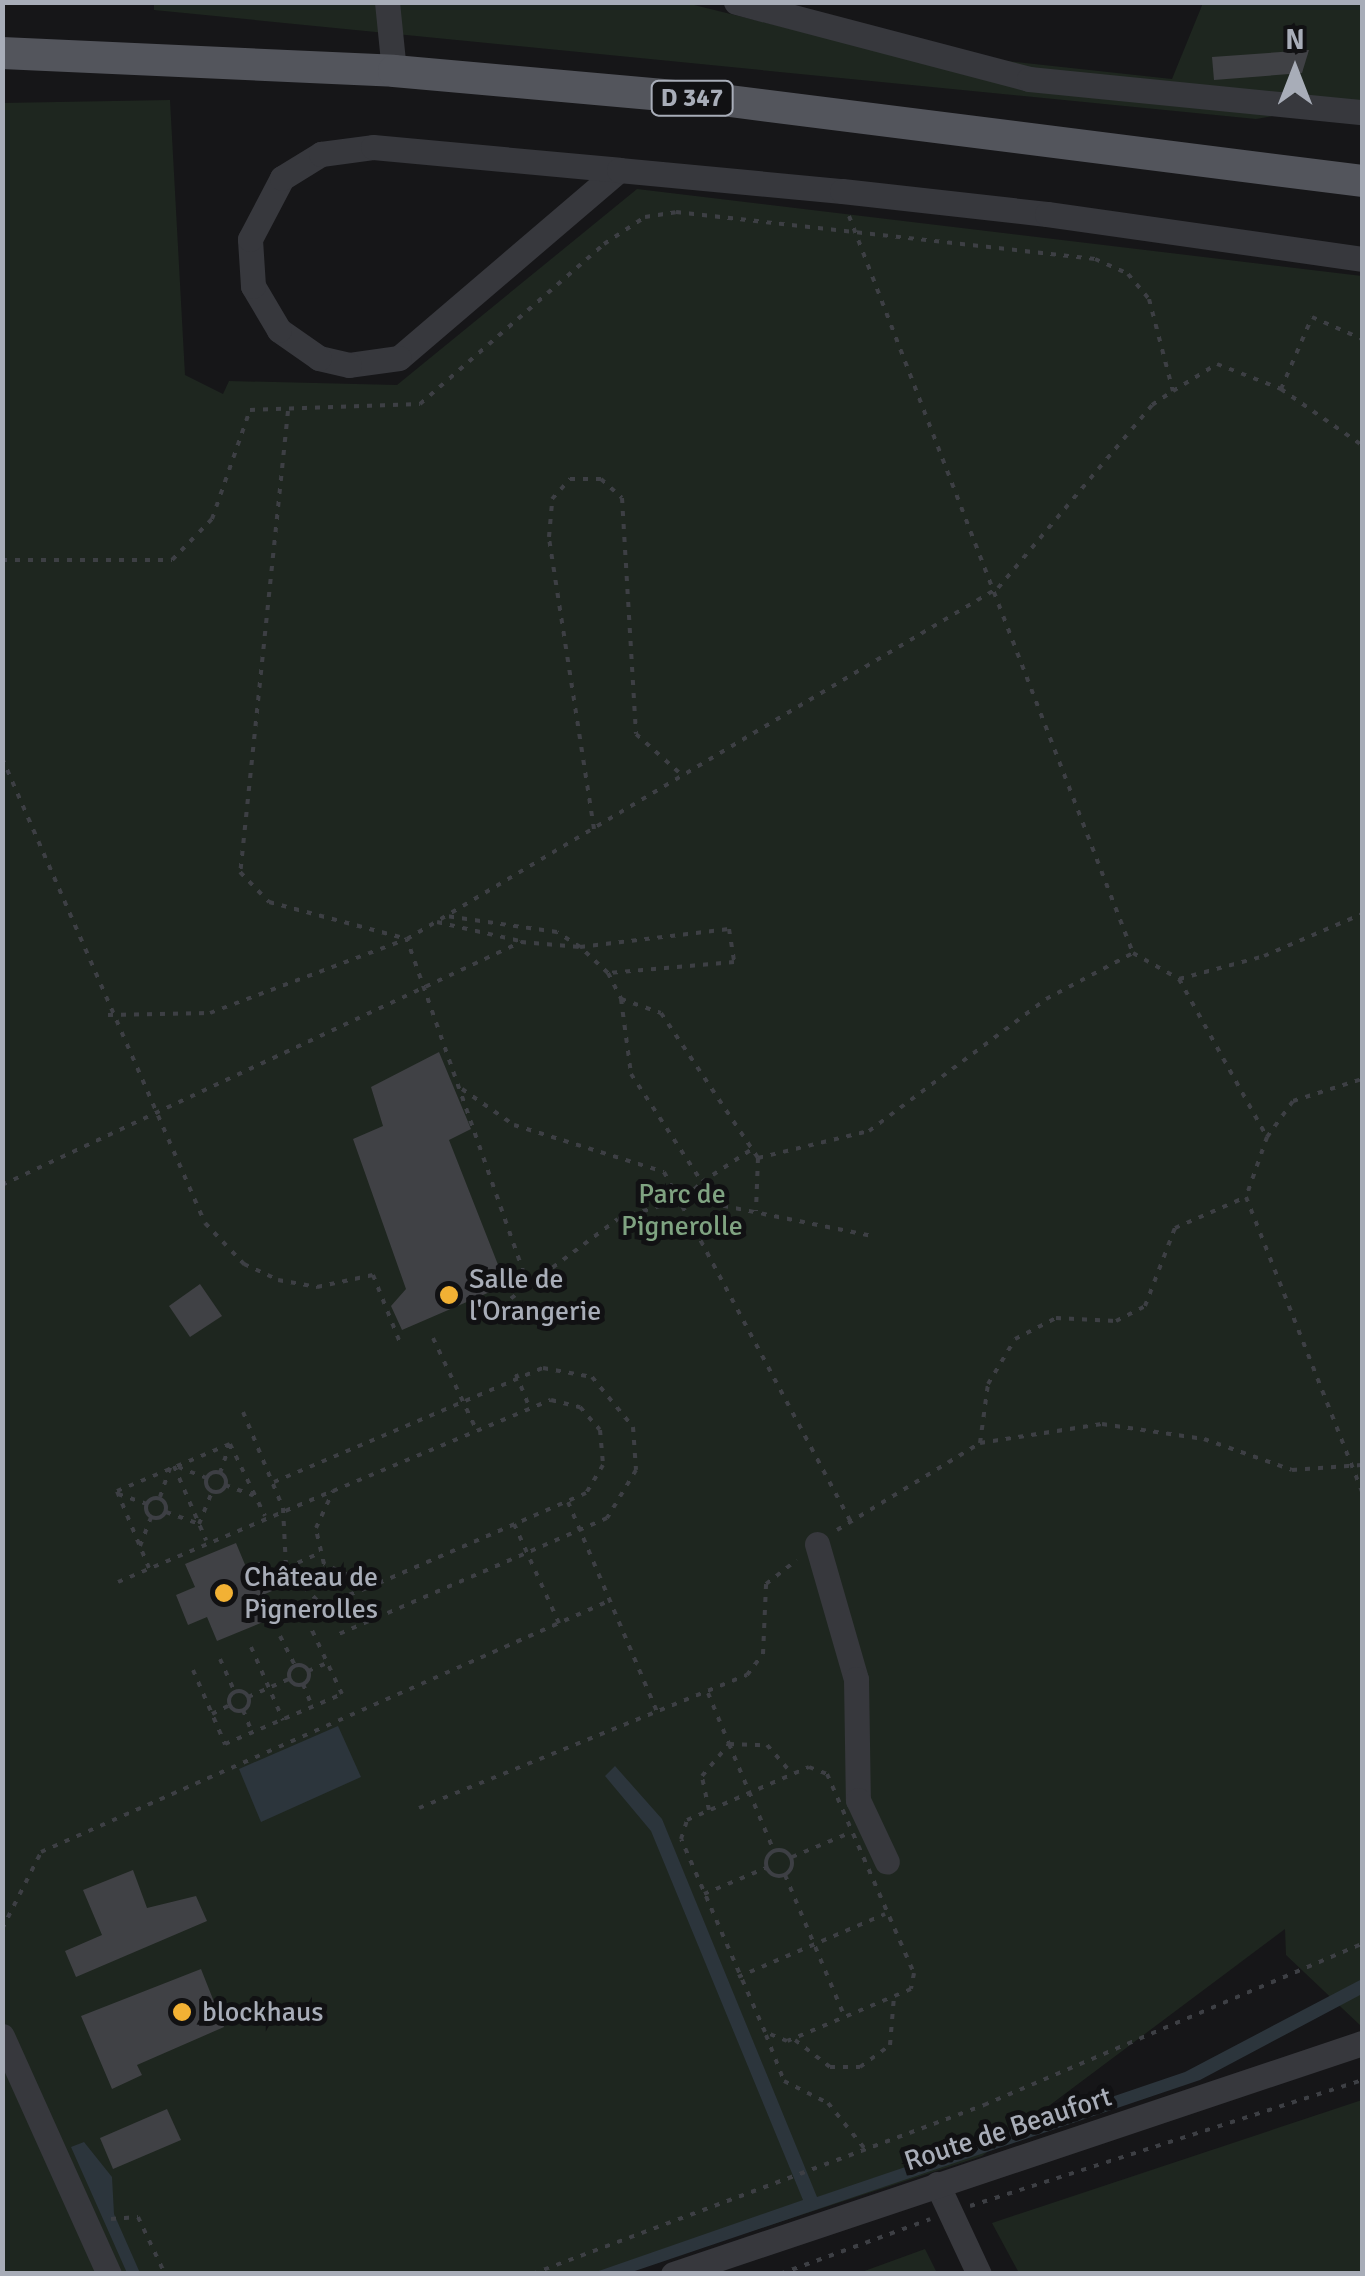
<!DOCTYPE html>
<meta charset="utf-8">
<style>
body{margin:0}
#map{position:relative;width:1365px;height:2276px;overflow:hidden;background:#161618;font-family:Signika,sans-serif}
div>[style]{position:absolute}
.green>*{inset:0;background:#1e261f}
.water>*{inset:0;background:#2c353c}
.building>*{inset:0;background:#404145}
.path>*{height:4px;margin-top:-2px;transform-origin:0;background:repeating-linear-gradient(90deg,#3d3f44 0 5px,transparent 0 13px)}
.path>.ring{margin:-2px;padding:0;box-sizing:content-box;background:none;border:4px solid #3d3f44;border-radius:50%}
.minor>*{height:25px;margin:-12.5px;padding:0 12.5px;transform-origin:12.5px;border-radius:12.5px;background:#37383d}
.major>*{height:32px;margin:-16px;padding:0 16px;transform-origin:16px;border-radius:16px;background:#53555c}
.dots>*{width:28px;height:28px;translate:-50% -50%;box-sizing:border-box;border:5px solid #111113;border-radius:50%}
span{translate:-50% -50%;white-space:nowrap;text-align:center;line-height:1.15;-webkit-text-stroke:10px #111113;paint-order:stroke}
.shield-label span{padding:2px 8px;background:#111113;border:2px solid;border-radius:8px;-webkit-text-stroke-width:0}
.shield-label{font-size:25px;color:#a8adb8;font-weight:700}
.park-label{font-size:28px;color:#7fa381}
.poi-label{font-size:28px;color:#a8adb8}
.left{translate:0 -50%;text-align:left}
.street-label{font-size:28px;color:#a8adb8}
.frame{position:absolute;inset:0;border:5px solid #a8adb8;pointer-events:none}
.north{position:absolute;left:1245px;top:20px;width:100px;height:100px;-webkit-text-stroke:8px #111113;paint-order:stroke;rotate:0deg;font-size:28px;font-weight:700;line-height:40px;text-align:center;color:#a8adb8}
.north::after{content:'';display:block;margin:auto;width:35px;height:45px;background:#a8adb8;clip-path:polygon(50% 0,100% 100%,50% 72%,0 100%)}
</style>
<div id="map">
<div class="green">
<div style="clip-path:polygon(154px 3px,686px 3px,852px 44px,1172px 79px,1203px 3px,1362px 3px,1362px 100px,1256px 119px,154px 10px)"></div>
<div style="clip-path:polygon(170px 100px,185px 375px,223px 394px,229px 381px,397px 385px,637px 189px,1362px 276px,1362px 2027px,1286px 1955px,1285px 1929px,982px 2156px,623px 2273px,3px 2273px,2px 103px)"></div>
<div style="clip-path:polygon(1362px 2100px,1362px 2273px,1019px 2273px,992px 2223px)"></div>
<div style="clip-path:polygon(925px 2249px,937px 2273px,859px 2273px)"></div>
</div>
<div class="water">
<div style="clip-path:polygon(338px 1726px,361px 1777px,261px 1822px,239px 1769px)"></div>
<div style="clip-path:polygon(615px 1766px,662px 1819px,817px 2197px,1185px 2072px,1362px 1979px,1362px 1994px,1200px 2080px,629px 2273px,593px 2273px,803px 2200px,651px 1831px,605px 1776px)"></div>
<div style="clip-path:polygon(84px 2142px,112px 2177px,114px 2214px,140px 2273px,127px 2273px,71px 2147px)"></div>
</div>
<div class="building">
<div style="clip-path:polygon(1309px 50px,1302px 73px,1214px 80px,1212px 57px)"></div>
<div style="clip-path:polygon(439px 1052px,471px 1129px,449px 1140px,506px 1285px,402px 1330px,391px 1306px,406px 1289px,353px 1139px,383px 1126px,371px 1087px)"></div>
<div style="clip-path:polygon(200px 1284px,222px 1316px,190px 1337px,169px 1306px)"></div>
<div style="clip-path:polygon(236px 1543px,246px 1567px,260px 1562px,272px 1591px,258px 1597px,268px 1620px,217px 1641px,207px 1617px,188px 1625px,176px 1595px,195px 1587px,185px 1564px)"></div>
<div style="clip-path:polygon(133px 1870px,147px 1908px,196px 1896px,207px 1921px,76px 1977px,65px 1951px,102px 1935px,83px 1890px)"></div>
<div style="clip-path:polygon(201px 1969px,224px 2027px,137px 2065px,142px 2075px,112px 2089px,81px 2016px)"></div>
<div style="clip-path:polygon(167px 2109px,181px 2140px,113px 2169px,100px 2138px)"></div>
</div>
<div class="path">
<div style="left:849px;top:216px;width:790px;rotate:68.93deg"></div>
<div style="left:1281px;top:389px;width:98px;rotate:34.7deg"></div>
<div style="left:288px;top:411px;width:463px;rotate:95.9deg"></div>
<div style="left:240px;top:872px;width:42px;rotate:46deg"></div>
<div style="left:269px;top:902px;width:143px;rotate:15deg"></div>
<div style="left:2px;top:560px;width:170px"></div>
<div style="left:172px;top:560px;width:57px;rotate:-45.7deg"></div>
<div style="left:212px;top:519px;width:115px;rotate:-70.8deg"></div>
<div style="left:250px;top:410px;width:170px;rotate:-2deg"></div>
<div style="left:420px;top:404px;width:244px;rotate:-41deg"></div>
<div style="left:604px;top:244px;width:49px;rotate:-33.4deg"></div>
<div style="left:645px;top:217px;width:31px;rotate:-9deg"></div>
<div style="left:676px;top:212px;width:422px;rotate:6.4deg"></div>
<div style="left:1095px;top:259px;width:36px;rotate:24deg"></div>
<div style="left:1128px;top:274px;width:33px;rotate:50deg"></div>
<div style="left:1149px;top:299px;width:95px;rotate:75.4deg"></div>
<div style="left:2px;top:758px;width:507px;rotate:66.42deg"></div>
<div style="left:205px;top:1223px;width:57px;rotate:46.4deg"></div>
<div style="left:244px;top:1264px;width:38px;rotate:25deg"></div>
<div style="left:278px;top:1280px;width:40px;rotate:10deg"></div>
<div style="left:317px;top:1287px;width:57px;rotate:-12.1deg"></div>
<div style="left:373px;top:1275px;width:75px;rotate:68.2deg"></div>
<div style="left:594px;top:829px;width:295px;rotate:-98.8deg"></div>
<div style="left:549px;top:537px;width:38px;rotate:-85deg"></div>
<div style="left:552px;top:499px;width:27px;rotate:-48deg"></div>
<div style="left:570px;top:479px;width:31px"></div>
<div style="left:601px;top:479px;width:28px;rotate:42deg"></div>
<div style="left:622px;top:498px;width:236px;rotate:86.6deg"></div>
<div style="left:636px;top:734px;width:63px;rotate:41.8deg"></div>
<div style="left:437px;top:922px;width:85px;rotate:12.9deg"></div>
<div style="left:608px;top:973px;width:29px;rotate:63deg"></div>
<div style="left:621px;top:999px;width:42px;rotate:19.3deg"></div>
<div style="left:661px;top:1013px;width:174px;rotate:56.2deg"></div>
<div style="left:758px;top:1158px;width:53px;rotate:92.2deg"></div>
<div style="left:1179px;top:979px;width:88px;rotate:-15.1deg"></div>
<div style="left:1264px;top:956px;width:107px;rotate:-23.2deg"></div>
<div style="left:621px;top:999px;width:76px;rotate:82.4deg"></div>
<div style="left:631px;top:1074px;width:129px;rotate:56.7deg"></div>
<div style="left:702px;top:1182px;width:60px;rotate:-33.4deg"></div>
<div style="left:108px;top:1015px;width:102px;rotate:-1.1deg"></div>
<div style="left:210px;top:1013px;width:210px;rotate:-20.6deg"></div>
<div style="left:462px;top:1089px;width:63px;rotate:34.7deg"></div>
<div style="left:514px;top:1125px;width:157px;rotate:17.4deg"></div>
<div style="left:664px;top:1172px;width:395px;rotate:61.9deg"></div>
<div style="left:1267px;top:1137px;width:64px;rotate:109.3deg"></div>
<div style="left:1246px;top:1197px;width:316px;rotate:68.5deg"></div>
<div style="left:758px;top:1158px;width:114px;rotate:-13.7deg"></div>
<div style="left:869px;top:1131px;width:221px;rotate:-36.7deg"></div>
<div style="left:1046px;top:999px;width:98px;rotate:-27.9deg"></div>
<div style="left:1133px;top:953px;width:53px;rotate:29.5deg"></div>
<div style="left:1179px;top:979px;width:181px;rotate:60.9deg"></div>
<div style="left:1267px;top:1137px;width:44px;rotate:-54.2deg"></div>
<div style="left:1293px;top:1101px;width:72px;rotate:-17.7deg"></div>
<div style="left:2px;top:1185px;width:573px;rotate:-25.09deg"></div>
<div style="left:521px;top:942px;width:59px;rotate:4.8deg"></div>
<div style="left:580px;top:947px;width:150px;rotate:-6.9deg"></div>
<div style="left:729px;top:929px;width:33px;rotate:81deg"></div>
<div style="left:734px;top:962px;width:126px;rotate:175deg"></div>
<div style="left:608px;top:973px;width:38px;rotate:-137deg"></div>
<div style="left:580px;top:947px;width:27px;rotate:-147deg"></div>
<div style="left:557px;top:932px;width:112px;rotate:-171.8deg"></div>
<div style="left:685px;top:1198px;width:23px;rotate:-43deg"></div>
<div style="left:528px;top:1285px;width:367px;rotate:-109.3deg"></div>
<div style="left:407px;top:939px;width:687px;rotate:-30.71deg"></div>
<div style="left:998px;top:588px;width:239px;rotate:-49.9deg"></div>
<div style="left:1152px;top:405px;width:25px;rotate:-34deg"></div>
<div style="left:1173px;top:391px;width:52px;rotate:-31.5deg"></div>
<div style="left:1217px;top:364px;width:69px;rotate:21.3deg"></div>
<div style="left:1281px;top:389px;width:78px;rotate:-66.7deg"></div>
<div style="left:1312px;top:317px;width:55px;rotate:23.7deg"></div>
<div style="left:490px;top:1314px;width:159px;rotate:-36.6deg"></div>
<div style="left:618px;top:1219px;width:70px;rotate:-17.4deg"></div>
<div style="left:685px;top:1198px;width:191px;rotate:11.5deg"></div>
<div style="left:433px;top:1338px;width:101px;rotate:64.7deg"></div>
<div style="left:516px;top:1374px;width:35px;rotate:68deg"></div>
<div style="left:551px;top:1400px;width:30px;rotate:14deg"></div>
<div style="left:580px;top:1407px;width:30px;rotate:49deg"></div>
<div style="left:600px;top:1430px;width:35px;rotate:85deg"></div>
<div style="left:603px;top:1465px;width:33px;rotate:121deg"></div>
<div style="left:586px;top:1493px;width:233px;rotate:156.5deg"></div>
<div style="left:372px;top:1586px;width:53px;rotate:-155.4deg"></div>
<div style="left:324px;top:1564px;width:37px;rotate:-103deg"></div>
<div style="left:316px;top:1528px;width:41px;rotate:-65.3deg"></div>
<div style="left:333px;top:1491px;width:236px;rotate:-22.7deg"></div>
<div style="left:243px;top:1412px;width:104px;rotate:67.4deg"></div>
<div style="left:283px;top:1508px;width:60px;rotate:87.1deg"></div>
<div style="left:286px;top:1568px;width:65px;rotate:46.2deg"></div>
<div style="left:980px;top:1443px;width:60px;rotate:-82.3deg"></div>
<div style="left:988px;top:1384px;width:52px;rotate:-59deg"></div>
<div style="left:1015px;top:1339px;width:46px;rotate:-27.1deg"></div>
<div style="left:1056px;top:1318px;width:60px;rotate:2.9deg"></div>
<div style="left:1116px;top:1321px;width:33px;rotate:-27deg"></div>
<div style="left:1145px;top:1306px;width:84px;rotate:-69deg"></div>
<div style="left:1175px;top:1228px;width:77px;rotate:-23.6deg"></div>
<div style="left:174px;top:1466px;width:81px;rotate:66.6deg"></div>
<div style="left:178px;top:1467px;width:30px;rotate:21deg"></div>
<div class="ring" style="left:206px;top:1472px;width:16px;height:16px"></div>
<div style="left:220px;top:1473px;width:31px;rotate:-71deg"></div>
<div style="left:274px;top:1482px;width:292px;rotate:-23deg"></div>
<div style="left:543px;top:1368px;width:50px;rotate:10.4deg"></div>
<div style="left:592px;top:1377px;width:65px;rotate:50.6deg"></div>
<div style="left:633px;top:1427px;width:43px;rotate:86deg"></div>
<div style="left:636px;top:1470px;width:56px;rotate:121.1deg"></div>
<div style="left:607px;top:1518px;width:292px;rotate:156.6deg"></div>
<div style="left:225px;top:1485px;width:30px;rotate:20deg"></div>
<div style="left:118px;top:1494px;width:31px;rotate:19deg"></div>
<div style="left:160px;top:1497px;width:31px;rotate:-71deg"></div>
<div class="ring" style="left:146px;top:1498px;width:16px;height:16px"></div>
<div style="left:568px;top:1502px;width:230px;rotate:67deg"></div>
<div style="left:166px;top:1512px;width:35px;rotate:20deg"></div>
<div style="left:199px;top:1524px;width:35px;rotate:-68deg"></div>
<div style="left:514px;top:1524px;width:109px;rotate:65.6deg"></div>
<div style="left:837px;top:1530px;width:167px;rotate:-31.3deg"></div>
<div style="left:980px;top:1443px;width:123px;rotate:-8.9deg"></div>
<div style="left:1102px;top:1424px;width:103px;rotate:8.4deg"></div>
<div style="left:1204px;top:1439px;width:93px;rotate:19.4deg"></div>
<div style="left:1292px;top:1470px;width:70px;rotate:-4.1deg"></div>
<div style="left:140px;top:1546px;width:30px;rotate:-69deg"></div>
<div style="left:149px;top:1568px;width:83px;rotate:-112.6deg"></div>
<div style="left:117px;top:1491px;width:122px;rotate:-22.6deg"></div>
<div style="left:230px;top:1444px;width:80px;rotate:64.1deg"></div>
<div style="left:286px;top:1568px;width:35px;rotate:-24deg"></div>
<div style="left:118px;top:1582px;width:230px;rotate:-23deg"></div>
<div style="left:325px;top:1604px;width:50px;rotate:-21deg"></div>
<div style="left:280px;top:1636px;width:34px;rotate:63deg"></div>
<div style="left:251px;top:1647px;width:80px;rotate:66.3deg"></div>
<div style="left:220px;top:1659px;width:36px;rotate:66deg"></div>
<div class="ring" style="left:289px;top:1665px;width:16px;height:16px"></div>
<div style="left:193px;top:1670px;width:81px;rotate:66.6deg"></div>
<div style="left:225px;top:1744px;width:127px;rotate:-23.1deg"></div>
<div style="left:342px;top:1694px;width:77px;rotate:-115.2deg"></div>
<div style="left:308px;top:1671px;width:21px;rotate:-23deg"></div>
<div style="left:303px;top:1684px;width:24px;rotate:68deg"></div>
<div class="ring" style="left:229px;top:1691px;width:16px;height:16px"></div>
<div style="left:708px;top:1693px;width:55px;rotate:67.6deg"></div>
<div style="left:729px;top:1744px;width:38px;rotate:2deg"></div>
<div style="left:767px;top:1745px;width:38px;rotate:49deg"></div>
<div style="left:248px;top:1697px;width:45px;rotate:-23.7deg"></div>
<div style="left:243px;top:1710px;width:24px;rotate:68deg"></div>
<div style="left:212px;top:1714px;width:20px;rotate:-27deg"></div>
<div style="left:809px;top:1767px;width:19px;rotate:21deg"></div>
<div style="left:827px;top:1774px;width:217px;rotate:66.4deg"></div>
<div style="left:914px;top:1973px;width:16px;rotate:101deg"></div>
<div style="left:911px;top:1989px;width:134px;rotate:157.2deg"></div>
<div style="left:787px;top:2041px;width:24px;rotate:-158deg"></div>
<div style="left:765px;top:2032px;width:210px;rotate:-113.5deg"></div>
<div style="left:681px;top:1839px;width:20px;rotate:-72deg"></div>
<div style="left:687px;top:1820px;width:133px;rotate:-23.5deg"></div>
<div style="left:419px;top:1808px;width:354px;rotate:-22.1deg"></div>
<div style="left:747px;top:1675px;width:26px;rotate:-53deg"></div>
<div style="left:763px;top:1654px;width:70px;rotate:-87.5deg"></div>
<div style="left:766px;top:1584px;width:39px;rotate:-38deg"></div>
<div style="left:709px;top:1810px;width:35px;rotate:-102deg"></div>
<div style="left:702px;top:1776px;width:42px;rotate:-49.8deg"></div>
<div style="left:729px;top:1744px;width:116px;rotate:67.2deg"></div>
<div class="ring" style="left:766px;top:1850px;width:22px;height:22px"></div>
<div style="left:792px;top:1857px;width:60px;rotate:-22.7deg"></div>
<div style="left:785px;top:1875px;width:155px;rotate:67.2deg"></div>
<div style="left:704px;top:1894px;width:67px;rotate:-22.8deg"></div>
<div style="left:2px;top:1929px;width:86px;rotate:-63.1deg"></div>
<div style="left:41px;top:1852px;width:623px;rotate:-23.85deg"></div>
<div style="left:738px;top:1977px;width:160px;rotate:-23.2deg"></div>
<div style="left:766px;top:2035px;width:49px;rotate:68.6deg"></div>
<div style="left:784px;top:2081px;width:49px;rotate:26.6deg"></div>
<div style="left:828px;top:2103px;width:59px;rotate:51.2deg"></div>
<div style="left:795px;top:2040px;width:44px;rotate:37.6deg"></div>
<div style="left:830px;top:2067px;width:30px"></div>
<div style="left:860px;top:2067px;width:37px;rotate:-36deg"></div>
<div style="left:890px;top:2045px;width:49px;rotate:-85.3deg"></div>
<div style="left:970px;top:2206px;width:412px;rotate:-17.8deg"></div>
<div style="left:111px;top:2219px;width:27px;rotate:-4deg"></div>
<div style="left:138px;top:2217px;width:63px;rotate:64.7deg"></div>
<div style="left:532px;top:2274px;width:483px;rotate:-20.5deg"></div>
<div style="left:984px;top:2105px;width:411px;rotate:-23.1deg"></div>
<div style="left:780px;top:2274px;width:160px;rotate:-20.1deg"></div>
</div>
<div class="minor">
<div style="left:387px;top:2px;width:69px;rotate:84.2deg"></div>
<div style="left:736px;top:2px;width:303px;rotate:14.7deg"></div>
<div style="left:1029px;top:79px;width:335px;rotate:5.7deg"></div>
<div style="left:619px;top:170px;width:289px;rotate:139.5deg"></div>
<div style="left:399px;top:358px;width:50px;rotate:172deg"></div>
<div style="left:349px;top:365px;width:31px;rotate:-167deg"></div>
<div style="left:319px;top:358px;width:49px;rotate:-145deg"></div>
<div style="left:279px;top:330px;width:51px;rotate:-120.6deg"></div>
<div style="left:253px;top:286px;width:47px;rotate:-93.7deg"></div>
<div style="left:250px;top:239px;width:69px;rotate:-62.3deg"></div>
<div style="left:282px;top:178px;width:46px;rotate:-31.6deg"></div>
<div style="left:321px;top:154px;width:52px;rotate:-7.7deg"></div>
<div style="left:373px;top:147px;width:247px;rotate:5.3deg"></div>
<div style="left:619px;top:170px;width:224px;rotate:5.4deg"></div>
<div style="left:842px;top:191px;width:206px;rotate:6.4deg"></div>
<div style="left:1047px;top:214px;width:318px;rotate:8.1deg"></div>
<div style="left:817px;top:1544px;width:141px;rotate:73.9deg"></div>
<div style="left:856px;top:1679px;width:121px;rotate:89.1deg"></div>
<div style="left:858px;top:1800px;width:68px;rotate:64.9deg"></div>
<div style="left:2px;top:2036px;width:261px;rotate:65.8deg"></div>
<div style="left:937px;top:2184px;width:99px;rotate:65deg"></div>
<div style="left:673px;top:2274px;width:727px;rotate:-18.53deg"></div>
</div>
<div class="major">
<div style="left:2px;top:53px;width:392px;rotate:2.6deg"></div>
<div style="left:394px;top:71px;width:329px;rotate:5.1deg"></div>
<div style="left:722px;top:100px;width:645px;rotate:7.21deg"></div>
</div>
<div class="dots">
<div style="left:449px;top:1295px;background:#f2b134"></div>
<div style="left:224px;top:1593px;background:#f2b134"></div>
<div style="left:182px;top:2012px;background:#f2b134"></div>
</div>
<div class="shield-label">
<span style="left:692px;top:98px">D 347</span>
</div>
<div class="park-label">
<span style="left:682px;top:1210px">Parc de<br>Pignerolle</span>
</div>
<div class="poi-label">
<span class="left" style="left:469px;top:1295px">Salle de<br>l'Orangerie</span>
<span class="left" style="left:244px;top:1593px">Château de<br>Pignerolles</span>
<span class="left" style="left:202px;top:2012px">blockhaus</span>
</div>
<div class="street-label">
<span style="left:1008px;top:2129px;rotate:-18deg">Route de Beaufort</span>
</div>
<div class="frame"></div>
<div class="north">N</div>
</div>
